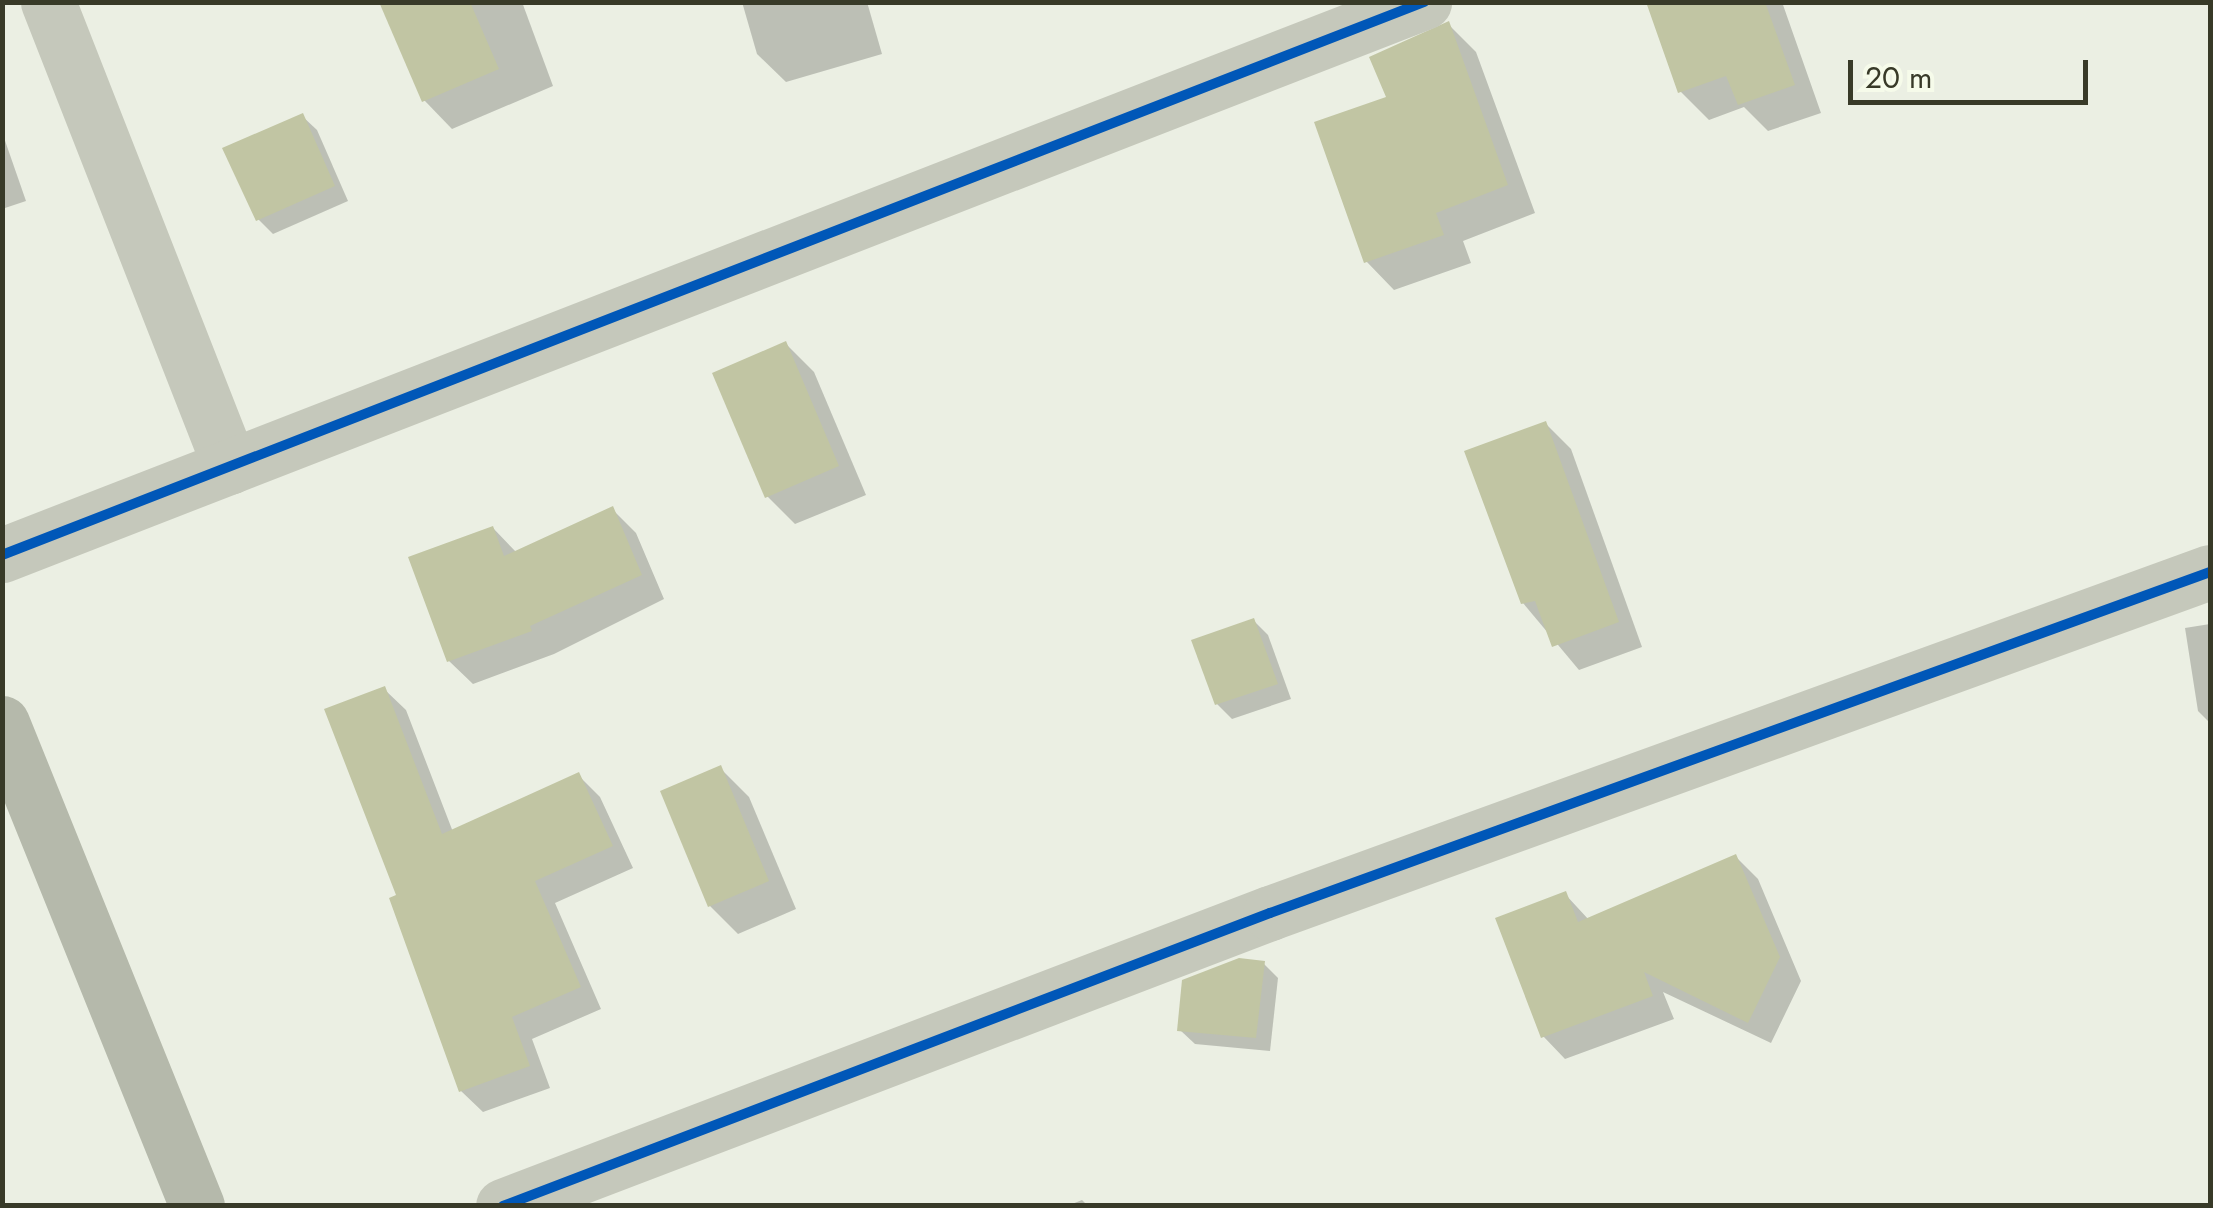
<!DOCTYPE html>
<style>
body{margin:0}
#map{position:relative;width:2213px;height:1208px;overflow:hidden;background:#ebefe3;font-family:Jost,sans-serif}
div>[style]{position:absolute}
.shadow>*{inset:0;background:#0003}
.building>*{inset:0;background:#c1c5a3}
.street>*{height:55px;margin:-27.5px;padding:0 27.5px;transform-origin:27.5px;border-radius:27.5px;background:#c5c8bb}
.secondary>*{height:55px;margin:-27.5px;padding:0 27.5px;transform-origin:27.5px;border-radius:27.5px;background:#b5b9ab}
.cycleway>*{height:10px;margin:-5px;padding:0 5px;transform-origin:5px;border-radius:5px;background:#0057b8}
span{translate:-50% -50%;white-space:nowrap;text-align:center;line-height:1.15;-webkit-text-stroke:8px #f6fbea;paint-order:stroke}
.frame{position:absolute;inset:0;border:5px solid #383a28;pointer-events:none}
.scale{position:absolute;left:1848px;top:60px;width:240px;height:45px;box-sizing:border-box;border:5px solid #383a28;border-top:0;padding-left:12px;font-size:30px;line-height:35px;white-space:nowrap;color:#383a28;-webkit-text-stroke:8px #f6fbea;paint-order:stroke}
</style>
<div id="map">
<div class="shadow">
<div style="clip-path:polygon(382px 2px,522px 2px,553px 86px,452px 129px,424px 100px)"></div>
<div style="clip-path:polygon(742px 2px,867px 2px,882px 54px,786px 82px,757px 54px)"></div>
<div style="clip-path:polygon(1648px 2px,1782px 2px,1821px 113px,1768px 131px,1744px 107px,1709px 120px,1680px 91px)"></div>
<div style="clip-path:polygon(1448px 24px,1476px 52px,1535px 213px,1463px 241px,1471px 263px,1394px 290px,1366px 261px,1389px 98px)"></div>
<div style="clip-path:polygon(302px 116px,317px 130px,348px 201px,273px 234px,258px 219px)"></div>
<div style="clip-path:polygon(2px 132px,26px 201px,2px 209px)"></div>
<div style="clip-path:polygon(786px 344px,814px 372px,866px 495px,795px 524px,767px 496px)"></div>
<div style="clip-path:polygon(1546px 424px,1571px 449px,1642px 647px,1579px 670px,1523px 603px)"></div>
<div style="clip-path:polygon(613px 510px,636px 533px,664px 599px,554px 654px,473px 684px,449px 661px,493px 528px,517px 553px)"></div>
<div style="clip-path:polygon(1253px 620px,1268px 635px,1291px 699px,1232px 719px,1217px 704px)"></div>
<div style="clip-path:polygon(2210px 624px,2210px 723px,2198px 711px,2185px 628px)"></div>
<div style="clip-path:polygon(384px 689px,406px 710px,453px 832px,578px 775px,600px 797px,633px 868px,555px 903px,601px 1009px,532px 1039px,550px 1088px,483px 1112px,461px 1091px,399px 897px)"></div>
<div style="clip-path:polygon(720px 768px,749px 797px,796px 909px,738px 934px,710px 906px)"></div>
<div style="clip-path:polygon(1736px 857px,1758px 879px,1801px 981px,1771px 1043px,1663px 992px,1674px 1019px,1565px 1059px,1543px 1036px,1565px 894px,1589px 920px)"></div>
<div style="clip-path:polygon(1263px 963px,1278px 978px,1270px 1051px,1195px 1044px,1180px 1030px)"></div>
<div style="clip-path:polygon(1082px 1200px,1088px 1206px,1067px 1206px)"></div>
</div>
<div class="building">
<div style="clip-path:polygon(379px 2px,470px 2px,499px 69px,422px 102px)"></div>
<div style="clip-path:polygon(1646px 2px,1765px 2px,1795px 85px,1738px 105px,1726px 76px,1678px 93px)"></div>
<div style="clip-path:polygon(1449px 21px,1508px 185px,1436px 213px,1444px 235px,1364px 263px,1314px 122px,1386px 97px,1369px 57px)"></div>
<div style="clip-path:polygon(303px 113px,335px 186px,256px 221px,222px 148px)"></div>
<div style="clip-path:polygon(786px 341px,839px 466px,765px 498px,712px 373px)"></div>
<div style="clip-path:polygon(1546px 421px,1619px 622px,1552px 647px,1535px 601px,1521px 604px,1464px 451px)"></div>
<div style="clip-path:polygon(613px 506px,642px 575px,530px 626px,532px 631px,447px 662px,408px 557px,493px 526px,504px 556px)"></div>
<div style="clip-path:polygon(1254px 618px,1278px 684px,1215px 705px,1191px 640px)"></div>
<div style="clip-path:polygon(385px 686px,442px 834px,579px 772px,613px 846px,535px 881px,581px 987px,512px 1017px,530px 1066px,459px 1092px,389px 898px,396px 895px,324px 709px)"></div>
<div style="clip-path:polygon(721px 765px,769px 881px,708px 907px,660px 791px)"></div>
<div style="clip-path:polygon(1736px 854px,1780px 957px,1748px 1023px,1644px 972px,1653px 996px,1541px 1038px,1495px 918px,1566px 891px,1578px 922px)"></div>
<div style="clip-path:polygon(1239px 958px,1265px 961px,1256px 1038px,1177px 1031px,1182px 980px)"></div>
</div>
<div class="street">
<div style="left:48px;top:2px;width:499px;rotate:68.6deg"></div>
<div style="left:2px;top:555px;width:1526px;rotate:-21.25deg"></div>
<div style="left:503px;top:1206px;width:821px;rotate:-20.91deg"></div>
<div style="left:1270px;top:913px;width:1000px;rotate:-19.94deg"></div>
</div>
<div class="secondary">
<div style="left:2px;top:723px;width:521px;rotate:68.01deg"></div>
</div>
<div class="cycleway">
<div style="left:2px;top:555px;width:1526px;rotate:-21.25deg"></div>
<div style="left:503px;top:1206px;width:821px;rotate:-20.91deg"></div>
<div style="left:1270px;top:913px;width:1000px;rotate:-19.94deg"></div>
</div>
<div class="frame"></div>
<div class="scale">20 m</div>
</div>
